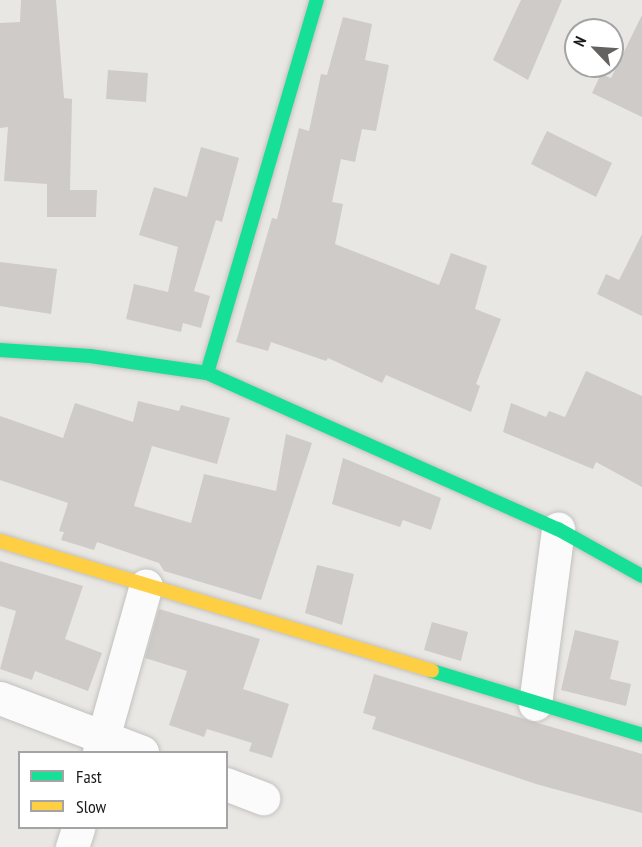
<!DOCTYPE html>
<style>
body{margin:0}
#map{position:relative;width:642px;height:847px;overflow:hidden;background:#e9e7e3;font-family:"PT Sans Narrow",sans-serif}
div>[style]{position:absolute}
.building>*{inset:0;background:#cecbc8}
.roads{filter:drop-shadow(0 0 2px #c2c1bf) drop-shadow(0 0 2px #c2c1bf)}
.street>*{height:33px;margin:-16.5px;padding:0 16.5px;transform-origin:16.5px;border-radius:16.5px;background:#fcfbfb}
.fast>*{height:14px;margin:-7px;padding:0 7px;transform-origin:7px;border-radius:7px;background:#16e098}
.slow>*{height:14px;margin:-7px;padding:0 7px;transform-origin:7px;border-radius:7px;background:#ffcf43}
span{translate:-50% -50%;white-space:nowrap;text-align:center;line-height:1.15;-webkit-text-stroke:4.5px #fff;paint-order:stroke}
.legend{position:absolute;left:18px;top:751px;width:210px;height:78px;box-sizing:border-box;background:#fff;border:2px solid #a4a4a4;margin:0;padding:8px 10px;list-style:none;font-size:18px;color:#1b1b1b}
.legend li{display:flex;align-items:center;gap:12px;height:30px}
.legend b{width:30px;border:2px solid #a4a4a4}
.north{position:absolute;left:564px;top:18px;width:60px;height:60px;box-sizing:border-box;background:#fff;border:2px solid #a4a4a4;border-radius:50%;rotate:295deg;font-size:16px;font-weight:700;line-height:24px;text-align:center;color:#1b1b1b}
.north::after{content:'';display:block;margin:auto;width:21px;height:27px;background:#636261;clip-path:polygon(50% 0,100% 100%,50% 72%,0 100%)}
</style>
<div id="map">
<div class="building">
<div style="clip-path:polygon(21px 0,56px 0,64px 98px,72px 99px,70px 190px,97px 190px,96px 217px,47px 217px,47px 184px,4px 181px,8px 127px,0 128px,0 23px,20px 22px)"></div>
<div style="clip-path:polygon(521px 0,562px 0,528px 80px,493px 60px)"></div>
<div style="clip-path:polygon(642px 15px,642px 117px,592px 93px,601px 74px,611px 78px)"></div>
<div style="clip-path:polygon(343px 17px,372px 24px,365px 60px,389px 65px,376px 131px,362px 129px,355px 162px,341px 159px,332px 202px,343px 204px,335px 244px,439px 285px,451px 253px,487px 266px,475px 309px,501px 319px,476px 384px,480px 386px,471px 412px,386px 375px,382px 383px,328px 358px,326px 361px,271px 342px,268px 351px,236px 342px,272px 218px,277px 219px,299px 128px,309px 131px,321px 74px,327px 75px)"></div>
<div style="clip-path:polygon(108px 70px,148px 73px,146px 102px,106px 99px)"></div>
<div style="clip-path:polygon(547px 131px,612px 163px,596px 197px,531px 164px)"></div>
<div style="clip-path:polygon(201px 147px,239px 158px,222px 222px,216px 220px,194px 291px,210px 296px,201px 328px,183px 323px,181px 332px,126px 319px,134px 284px,168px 292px,178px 247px,139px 235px,154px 187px,187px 197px)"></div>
<div style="clip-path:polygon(642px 234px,642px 316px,597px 294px,606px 274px,619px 280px)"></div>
<div style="clip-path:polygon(0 262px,57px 269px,51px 314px,0 306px)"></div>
<div style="clip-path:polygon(586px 371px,642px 396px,642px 487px,596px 462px,593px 469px,503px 432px,511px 403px,546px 417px,549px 411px,565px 417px)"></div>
<div style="clip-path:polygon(138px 401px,179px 411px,181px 405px,230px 418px,217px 464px,152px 446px,134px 506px,191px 523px,204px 474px,276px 491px,286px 434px,312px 443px,261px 600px,164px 571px,159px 563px,97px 542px,94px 550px,61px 540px,64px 532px,59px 531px,68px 503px,0 480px,0 416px,63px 438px,75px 403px,133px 422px)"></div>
<div style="clip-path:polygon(343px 458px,441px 498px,431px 530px,403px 520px,400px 527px,332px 504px)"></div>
<div style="clip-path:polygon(0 561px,83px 586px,65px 639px,102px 653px,88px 691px,35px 671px,32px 680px,0 669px,16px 611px,0 606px)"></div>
<div style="clip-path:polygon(317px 565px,354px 574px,342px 625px,305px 613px)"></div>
<div style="clip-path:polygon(159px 609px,260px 639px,243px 689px,289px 704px,272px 758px,249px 751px,252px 743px,207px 729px,204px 737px,169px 725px,187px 671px,145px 658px)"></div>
<div style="clip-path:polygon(432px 622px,468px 632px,461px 661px,424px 650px)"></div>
<div style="clip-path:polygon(575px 630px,619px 641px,610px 679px,631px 684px,626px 706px,561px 690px)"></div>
<div style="clip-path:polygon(374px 674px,642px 754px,642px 813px,536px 784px,372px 729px,376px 717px,363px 713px)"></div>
</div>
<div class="roads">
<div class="street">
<div style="left:0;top:698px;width:152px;rotate:20.8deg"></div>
<div style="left:535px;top:704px;width:177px;rotate:-82.5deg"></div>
<div style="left:99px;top:752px;width:173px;rotate:-74.3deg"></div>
<div style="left:226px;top:784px;width:40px;rotate:21deg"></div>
<div style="left:72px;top:847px;width:20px;rotate:-72deg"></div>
</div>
<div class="fast">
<div style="left:0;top:350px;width:90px;rotate:3.8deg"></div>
<div style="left:90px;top:356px;width:118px;rotate:8.3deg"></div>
<div style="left:207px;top:373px;width:384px;rotate:24deg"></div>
<div style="left:558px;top:529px;width:96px;rotate:29.2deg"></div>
<div style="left:207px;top:373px;width:389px;rotate:-73.6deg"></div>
<div style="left:432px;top:671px;width:220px;rotate:16.9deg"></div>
</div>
<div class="slow">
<div style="left:0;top:541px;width:451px;rotate:16.7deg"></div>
</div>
</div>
<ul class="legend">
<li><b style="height:8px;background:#16e098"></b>Fast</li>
<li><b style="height:8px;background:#ffcf43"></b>Slow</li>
</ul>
<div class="north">N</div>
</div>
